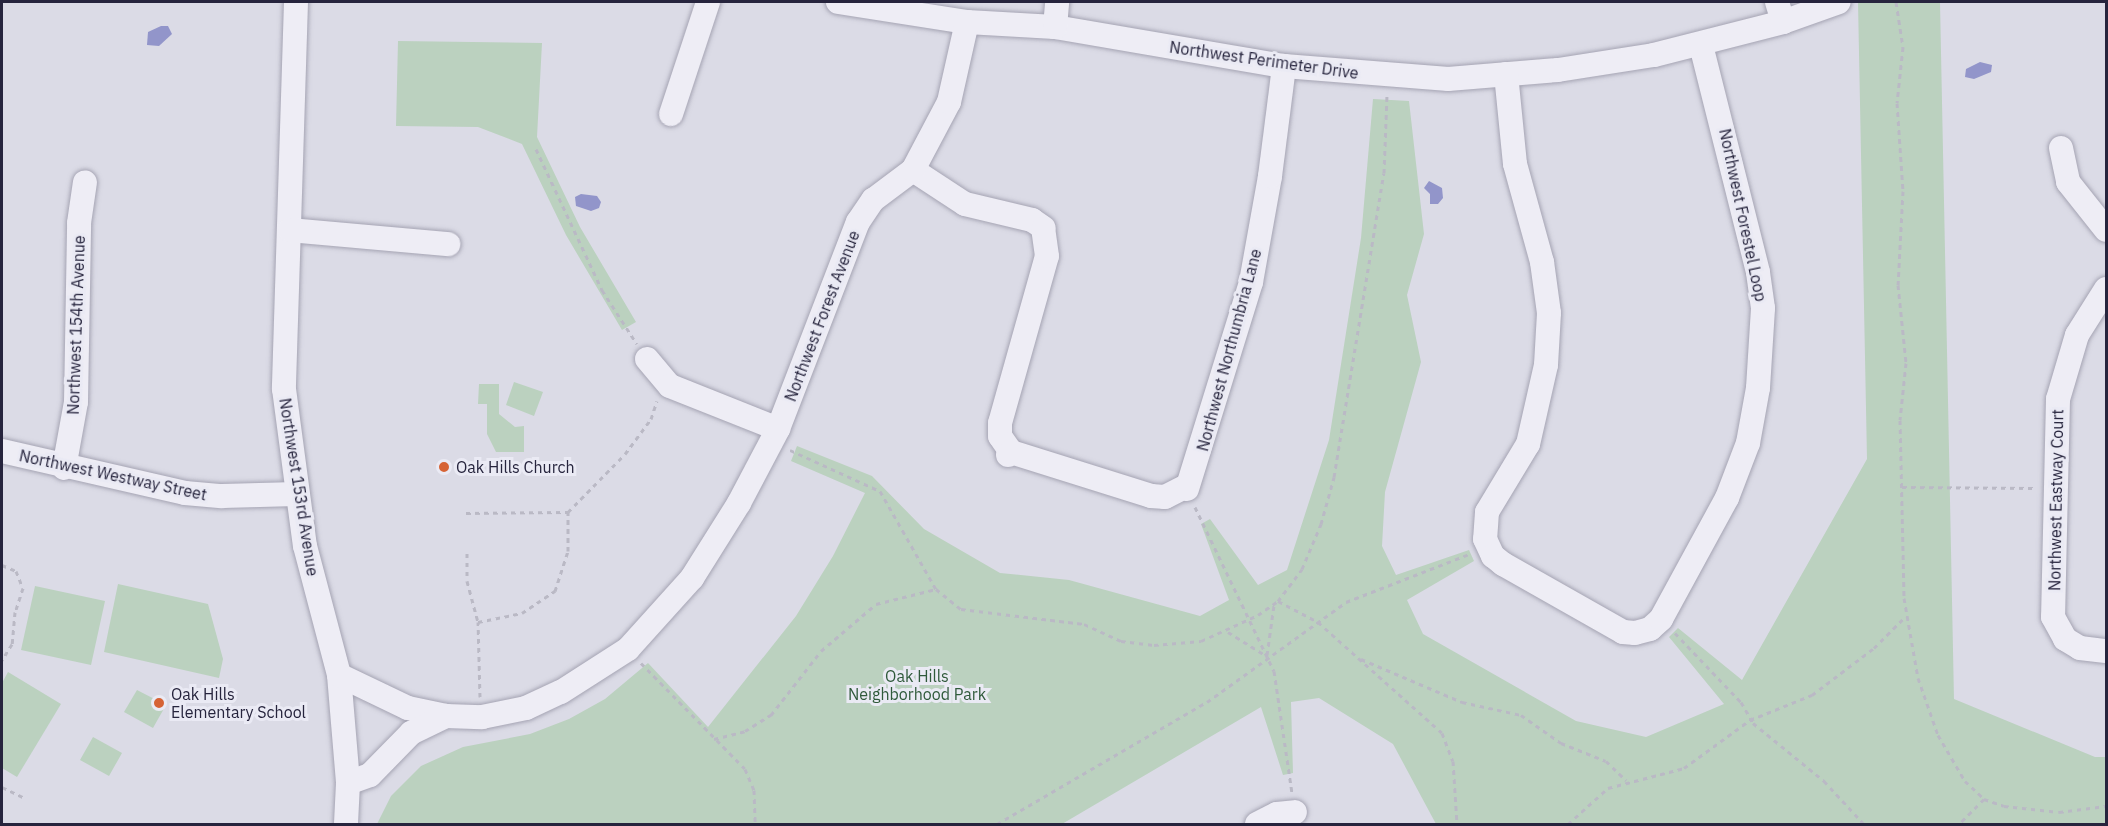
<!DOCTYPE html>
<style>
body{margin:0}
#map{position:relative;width:2108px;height:826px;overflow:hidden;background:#dbdbe6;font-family:"IBM Plex Sans",sans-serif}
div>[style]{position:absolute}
.green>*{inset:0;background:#bbd1bf}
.water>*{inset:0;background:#9295ca}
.path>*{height:3px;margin-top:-1.5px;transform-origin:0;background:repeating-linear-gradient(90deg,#bab9c5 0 4.5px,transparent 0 9px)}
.roads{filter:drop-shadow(0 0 2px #a5a4b3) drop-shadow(0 0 2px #a5a4b3)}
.minor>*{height:24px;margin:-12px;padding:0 12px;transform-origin:12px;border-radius:12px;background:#eeedf5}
.dots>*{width:16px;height:16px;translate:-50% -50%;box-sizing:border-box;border:3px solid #eaeaf4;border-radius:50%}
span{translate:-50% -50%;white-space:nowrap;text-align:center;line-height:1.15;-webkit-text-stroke:6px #eaeaf4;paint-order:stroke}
.street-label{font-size:16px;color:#26243d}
.poi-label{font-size:16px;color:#26243d}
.left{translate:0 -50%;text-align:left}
.park-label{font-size:16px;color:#305a3b}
.frame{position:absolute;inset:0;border:3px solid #26243d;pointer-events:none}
</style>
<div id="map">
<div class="green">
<div style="clip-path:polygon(1858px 2px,1940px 2px,1954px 699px,2095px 757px,2106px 757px,2106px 824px,1436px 824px,1393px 744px,1319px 698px,1291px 702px,1293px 773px,1283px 775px,1261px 707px,1062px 824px,377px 824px,391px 796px,421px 766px,463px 747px,530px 734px,569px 719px,605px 699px,648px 663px,708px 727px,796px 616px,833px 556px,865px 493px,791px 461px,797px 446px,872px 476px,924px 529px,1000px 573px,1069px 580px,1200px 616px,1229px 600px,1201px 524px,1210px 519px,1258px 585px,1287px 570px,1329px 440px,1361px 238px,1373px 99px,1409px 101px,1424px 234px,1407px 295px,1421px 362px,1385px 492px,1382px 546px,1396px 575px,1469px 550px,1474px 561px,1407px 600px,1423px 634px,1576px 721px,1646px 737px,1724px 704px,1669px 637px,1678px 628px,1742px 680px,1867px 459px)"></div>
<div style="clip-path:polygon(398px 41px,542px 43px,537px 137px,580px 227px,636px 322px,622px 330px,566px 235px,522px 144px,478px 127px,396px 126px)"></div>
<div style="clip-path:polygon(514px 382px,543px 392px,534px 416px,506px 405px)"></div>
<div style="clip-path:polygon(479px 384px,499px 384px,499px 414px,515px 427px,524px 426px,524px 452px,496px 452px,487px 434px,487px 404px,478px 404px)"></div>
<div style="clip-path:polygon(118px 584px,208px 604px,223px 659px,219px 678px,104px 652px)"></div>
<div style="clip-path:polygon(35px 586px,105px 601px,91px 665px,21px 650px)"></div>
<div style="clip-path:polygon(8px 672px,61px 704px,17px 777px,2px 768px,2px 683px)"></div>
<div style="clip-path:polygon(137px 690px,166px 705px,153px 728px,124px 712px)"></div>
<div style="clip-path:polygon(93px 737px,122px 753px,109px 776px,80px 760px)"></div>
</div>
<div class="water">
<div style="clip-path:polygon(161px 26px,168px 26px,172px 34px,159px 46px,147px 45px,148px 32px)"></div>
<div style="clip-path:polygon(1980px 62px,1992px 65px,1991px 72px,1974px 79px,1965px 77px,1966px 69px)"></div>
<div style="clip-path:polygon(1429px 181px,1442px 188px,1443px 198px,1438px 204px,1430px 204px,1430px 194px,1424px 188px)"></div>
<div style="clip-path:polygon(581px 194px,597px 196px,601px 202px,599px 208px,591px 211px,576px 206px,575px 197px)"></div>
</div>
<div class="path">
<div style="left:1896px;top:2px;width:46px;rotate:81.2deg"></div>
<div style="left:1903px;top:47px;width:56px;rotate:96.1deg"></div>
<div style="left:1897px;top:103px;width:88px;rotate:86.1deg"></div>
<div style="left:1903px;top:191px;width:94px;rotate:93deg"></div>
<div style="left:1898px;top:285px;width:78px;rotate:84.1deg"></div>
<div style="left:1906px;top:363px;width:57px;rotate:96deg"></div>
<div style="left:1900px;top:420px;width:178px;rotate:88.7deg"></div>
<div style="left:1904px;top:598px;width:81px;rotate:80.1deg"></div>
<div style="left:1918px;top:678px;width:60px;rotate:70.7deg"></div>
<div style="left:1938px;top:735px;width:53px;rotate:59.6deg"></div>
<div style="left:1965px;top:781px;width:26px;rotate:43deg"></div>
<div style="left:1984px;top:799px;width:35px;rotate:135deg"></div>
<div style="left:536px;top:149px;width:156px;rotate:64.9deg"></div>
<div style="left:602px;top:290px;width:64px;rotate:57.1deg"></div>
<div style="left:790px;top:450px;width:99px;rotate:24.5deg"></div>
<div style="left:880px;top:491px;width:113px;rotate:60.3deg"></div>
<div style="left:936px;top:589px;width:32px;rotate:39deg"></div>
<div style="left:961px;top:609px;width:124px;rotate:7deg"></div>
<div style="left:1084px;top:624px;width:41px;rotate:24.7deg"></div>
<div style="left:1121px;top:641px;width:33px;rotate:7deg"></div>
<div style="left:1154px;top:645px;width:47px;rotate:-4.9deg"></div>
<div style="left:1201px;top:641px;width:63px;rotate:-24.5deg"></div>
<div style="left:1258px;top:615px;width:24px;rotate:-35deg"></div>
<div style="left:1278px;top:601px;width:40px;rotate:-53deg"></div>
<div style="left:1302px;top:569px;width:49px;rotate:-67.1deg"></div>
<div style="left:1321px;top:524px;width:49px;rotate:-74.5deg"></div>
<div style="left:1334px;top:477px;width:308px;rotate:-80.7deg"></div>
<div style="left:1384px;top:173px;width:79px;rotate:-87.8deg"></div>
<div style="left:1902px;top:487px;width:133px;rotate:0.4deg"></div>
<div style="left:1195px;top:507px;width:182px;rotate:64.3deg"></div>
<div style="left:1274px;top:671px;width:123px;rotate:81.6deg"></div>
<div style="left:466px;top:513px;width:102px;rotate:-0.6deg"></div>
<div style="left:568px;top:512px;width:81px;rotate:-45.5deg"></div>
<div style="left:625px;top:454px;width:44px;rotate:-53.4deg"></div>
<div style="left:651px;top:419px;width:19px;rotate:-72deg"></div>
<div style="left:467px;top:553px;width:28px;rotate:90deg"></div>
<div style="left:467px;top:581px;width:42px;rotate:75deg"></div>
<div style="left:2px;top:565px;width:15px;rotate:23deg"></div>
<div style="left:16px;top:571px;width:18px;rotate:68deg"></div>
<div style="left:23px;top:588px;width:25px;rotate:108deg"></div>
<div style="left:15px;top:612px;width:32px;rotate:95deg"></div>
<div style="left:12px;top:644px;width:19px;rotate:122deg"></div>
<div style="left:1278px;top:601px;width:45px;rotate:27.7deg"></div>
<div style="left:1318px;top:622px;width:166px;rotate:41.8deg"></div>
<div style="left:1442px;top:733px;width:30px;rotate:69deg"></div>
<div style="left:1453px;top:761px;width:63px;rotate:86.4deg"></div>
<div style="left:1228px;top:632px;width:44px;rotate:31.9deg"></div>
<div style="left:1675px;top:633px;width:95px;rotate:46.3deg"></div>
<div style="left:1741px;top:702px;width:24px;rotate:60deg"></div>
<div style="left:1753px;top:723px;width:92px;rotate:39.2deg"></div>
<div style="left:1824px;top:781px;width:59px;rotate:47.1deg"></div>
<div style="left:1267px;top:655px;width:50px;rotate:-82deg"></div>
<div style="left:1361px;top:659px;width:110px;rotate:23.1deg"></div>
<div style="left:1462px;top:702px;width:60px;rotate:12.4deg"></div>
<div style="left:1521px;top:715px;width:49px;rotate:35deg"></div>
<div style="left:1561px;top:743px;width:48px;rotate:21.8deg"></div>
<div style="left:1606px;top:761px;width:28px;rotate:44deg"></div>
<div style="left:641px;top:663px;width:148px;rotate:45.5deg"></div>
<div style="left:745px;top:769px;width:23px;rotate:67deg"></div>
<div style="left:754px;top:790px;width:34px;rotate:88deg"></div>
<div style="left:480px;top:697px;width:75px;rotate:-91.5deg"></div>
<div style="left:478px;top:622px;width:45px;rotate:-11.6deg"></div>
<div style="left:522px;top:613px;width:40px;rotate:-34deg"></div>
<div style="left:555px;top:591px;width:42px;rotate:-72deg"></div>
<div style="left:568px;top:551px;width:39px;rotate:-90deg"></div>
<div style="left:714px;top:739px;width:32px;rotate:-14deg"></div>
<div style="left:745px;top:731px;width:31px;rotate:-32deg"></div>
<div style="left:771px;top:715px;width:81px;rotate:-52deg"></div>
<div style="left:821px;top:651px;width:72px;rotate:-40.5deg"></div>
<div style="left:876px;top:604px;width:62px;rotate:-14deg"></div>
<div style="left:2px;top:787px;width:25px;rotate:26deg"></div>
<div style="left:1984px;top:799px;width:21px;rotate:19deg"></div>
<div style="left:2004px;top:806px;width:55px;rotate:6.2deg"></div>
<div style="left:2059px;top:812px;width:47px;rotate:-7.3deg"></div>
<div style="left:997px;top:824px;width:243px;rotate:-30.2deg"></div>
<div style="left:1207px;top:702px;width:171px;rotate:-35.7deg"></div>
<div style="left:1346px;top:602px;width:132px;rotate:-21.3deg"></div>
<div style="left:1568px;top:824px;width:54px;rotate:-42deg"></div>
<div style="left:1608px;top:788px;width:79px;rotate:-14.7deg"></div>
<div style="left:1684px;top:768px;width:82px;rotate:-36deg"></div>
<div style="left:1750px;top:720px;width:67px;rotate:-22deg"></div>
<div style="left:1812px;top:695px;width:78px;rotate:-37.2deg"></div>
<div style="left:1874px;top:648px;width:45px;rotate:-45deg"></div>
</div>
<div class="roads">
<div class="minor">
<div style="left:296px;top:2px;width:387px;rotate:91.8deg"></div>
<div style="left:284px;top:389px;width:158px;rotate:82.4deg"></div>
<div style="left:305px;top:546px;width:133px;rotate:75.2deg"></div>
<div style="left:339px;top:675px;width:108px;rotate:85.2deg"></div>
<div style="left:348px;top:783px;width:41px;rotate:92.8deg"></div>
<div style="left:838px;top:2px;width:131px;rotate:8.8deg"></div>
<div style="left:967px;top:22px;width:88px;rotate:3.3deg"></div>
<div style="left:1055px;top:27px;width:232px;rotate:9.7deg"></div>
<div style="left:1284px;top:66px;width:165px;rotate:4.5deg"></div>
<div style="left:1448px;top:79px;width:110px;rotate:-4.7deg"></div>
<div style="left:1558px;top:70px;width:97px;rotate:-8.9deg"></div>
<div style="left:1654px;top:55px;width:133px;rotate:-14.3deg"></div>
<div style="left:1783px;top:22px;width:59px;rotate:-19.7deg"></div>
<div style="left:1777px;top:2px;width:21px;rotate:73deg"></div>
<div style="left:1055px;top:27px;width:25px;rotate:-85deg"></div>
<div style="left:1506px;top:74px;width:90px;rotate:84.3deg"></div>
<div style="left:1515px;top:164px;width:102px;rotate:74.6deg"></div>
<div style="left:1542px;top:262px;width:51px;rotate:82.2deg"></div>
<div style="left:1549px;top:313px;width:52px;rotate:93.3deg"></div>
<div style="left:1546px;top:365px;width:81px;rotate:102.8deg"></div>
<div style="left:1528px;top:444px;width:79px;rotate:121.1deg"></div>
<div style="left:1487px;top:512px;width:27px;rotate:94deg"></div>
<div style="left:1485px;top:539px;width:19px;rotate:65deg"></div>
<div style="left:1493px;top:556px;width:13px;rotate:39deg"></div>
<div style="left:1503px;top:564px;width:138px;rotate:29.5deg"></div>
<div style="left:1623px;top:632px;width:12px;rotate:5deg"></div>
<div style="left:1635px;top:633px;width:16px;rotate:-15deg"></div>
<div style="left:1650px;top:629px;width:15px;rotate:-42deg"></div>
<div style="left:1661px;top:619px;width:138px;rotate:-61.4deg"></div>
<div style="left:1727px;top:498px;width:59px;rotate:-69.1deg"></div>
<div style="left:1748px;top:443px;width:56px;rotate:-79.7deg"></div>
<div style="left:1758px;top:388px;width:80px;rotate:-86.4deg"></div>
<div style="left:1763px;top:308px;width:36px;rotate:-98deg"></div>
<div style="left:1758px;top:272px;width:234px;rotate:-104.1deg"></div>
<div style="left:671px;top:114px;width:118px;rotate:-71.7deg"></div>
<div style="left:2061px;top:148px;width:35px;rotate:78deg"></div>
<div style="left:2068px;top:182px;width:61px;rotate:51.6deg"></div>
<div style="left:913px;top:170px;width:62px;rotate:33.2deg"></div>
<div style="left:965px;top:204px;width:69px;rotate:13.4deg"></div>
<div style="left:1032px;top:220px;width:14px;rotate:34deg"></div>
<div style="left:290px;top:230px;width:159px;rotate:5.1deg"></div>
<div style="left:2106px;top:289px;width:54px;rotate:122.2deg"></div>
<div style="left:2077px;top:335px;width:67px;rotate:106.5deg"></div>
<div style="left:2058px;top:399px;width:218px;rotate:91.3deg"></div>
<div style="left:2053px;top:617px;width:25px;rotate:61deg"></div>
<div style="left:2065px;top:639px;width:17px;rotate:31deg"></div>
<div style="left:2080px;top:648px;width:26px;rotate:7deg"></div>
<div style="left:647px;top:359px;width:35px;rotate:50deg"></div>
<div style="left:670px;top:386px;width:116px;rotate:21.7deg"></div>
<div style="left:2px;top:451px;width:188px;rotate:12.9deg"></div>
<div style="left:185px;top:493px;width:37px;rotate:5deg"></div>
<div style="left:222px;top:496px;width:75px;rotate:-1.5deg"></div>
<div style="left:1011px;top:452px;width:19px;rotate:-125deg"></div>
<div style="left:1000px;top:436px;width:13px;rotate:-90deg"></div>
<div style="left:1000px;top:423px;width:173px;rotate:-74.3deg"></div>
<div style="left:1047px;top:256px;width:27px;rotate:-98deg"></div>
<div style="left:1008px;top:455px;width:4px;rotate:-45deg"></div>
<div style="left:1011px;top:452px;width:147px;rotate:17.4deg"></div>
<div style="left:1151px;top:496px;width:14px;rotate:4deg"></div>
<div style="left:1165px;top:497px;width:22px;rotate:-27deg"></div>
<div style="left:64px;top:468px;width:67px;rotate:-79.7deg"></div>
<div style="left:76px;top:402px;width:179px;rotate:-89deg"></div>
<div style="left:79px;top:223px;width:41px;rotate:-81.7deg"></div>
<div style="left:1187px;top:489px;width:217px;rotate:-72.8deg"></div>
<div style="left:1251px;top:282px;width:108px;rotate:-79.8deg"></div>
<div style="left:1270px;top:176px;width:111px;rotate:-82.7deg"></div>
<div style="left:339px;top:675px;width:76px;rotate:25.6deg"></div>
<div style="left:408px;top:708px;width:39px;rotate:12deg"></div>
<div style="left:446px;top:716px;width:36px;rotate:2deg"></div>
<div style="left:482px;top:717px;width:45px;rotate:-11.6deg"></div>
<div style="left:526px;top:708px;width:38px;rotate:-25deg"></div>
<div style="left:561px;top:692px;width:80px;rotate:-32.7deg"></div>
<div style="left:628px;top:649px;width:96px;rotate:-48deg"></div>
<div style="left:692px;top:578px;width:89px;rotate:-57.9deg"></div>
<div style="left:739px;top:503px;width:84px;rotate:-62.2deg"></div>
<div style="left:778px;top:429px;width:222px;rotate:-68.9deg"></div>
<div style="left:858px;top:222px;width:27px;rotate:-56deg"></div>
<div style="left:873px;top:200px;width:50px;rotate:-36.9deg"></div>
<div style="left:913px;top:170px;width:77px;rotate:-62.1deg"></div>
<div style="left:949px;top:102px;width:82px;rotate:-77.3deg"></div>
<div style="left:348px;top:783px;width:23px;rotate:-20deg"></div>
<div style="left:370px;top:775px;width:59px;rotate:-45.7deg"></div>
<div style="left:411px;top:733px;width:39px;rotate:-26deg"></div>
<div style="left:1257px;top:824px;width:22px;rotate:-27deg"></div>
<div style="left:1277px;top:814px;width:18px;rotate:-6deg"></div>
</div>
</div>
<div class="dots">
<div style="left:444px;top:467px;background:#d66335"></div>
<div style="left:159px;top:703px;background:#d66335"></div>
</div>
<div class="street-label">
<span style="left:1264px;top:60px;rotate:8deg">Northwest Perimeter Drive</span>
<span style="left:1743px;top:215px;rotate:78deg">Northwest Forestel Loop</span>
<span style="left:822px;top:316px;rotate:-69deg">Northwest Forest Avenue</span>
<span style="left:76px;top:325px;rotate:-88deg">Northwest 154th Avenue</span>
<span style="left:1229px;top:350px;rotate:-75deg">Northwest Northumbria Lane</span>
<span style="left:113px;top:475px;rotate:12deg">Northwest Westway Street</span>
<span style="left:299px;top:487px;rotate:81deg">Northwest 153rd Avenue</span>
<span style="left:2056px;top:500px;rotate:-89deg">Northwest Eastway Court</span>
</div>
<div class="poi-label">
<span class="left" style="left:456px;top:467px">Oak Hills Church</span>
<span class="left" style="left:171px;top:703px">Oak Hills<br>Elementary School</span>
</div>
<div class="park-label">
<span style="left:917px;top:685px">Oak Hills<br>Neighborhood Park</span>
</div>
<div class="frame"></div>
</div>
